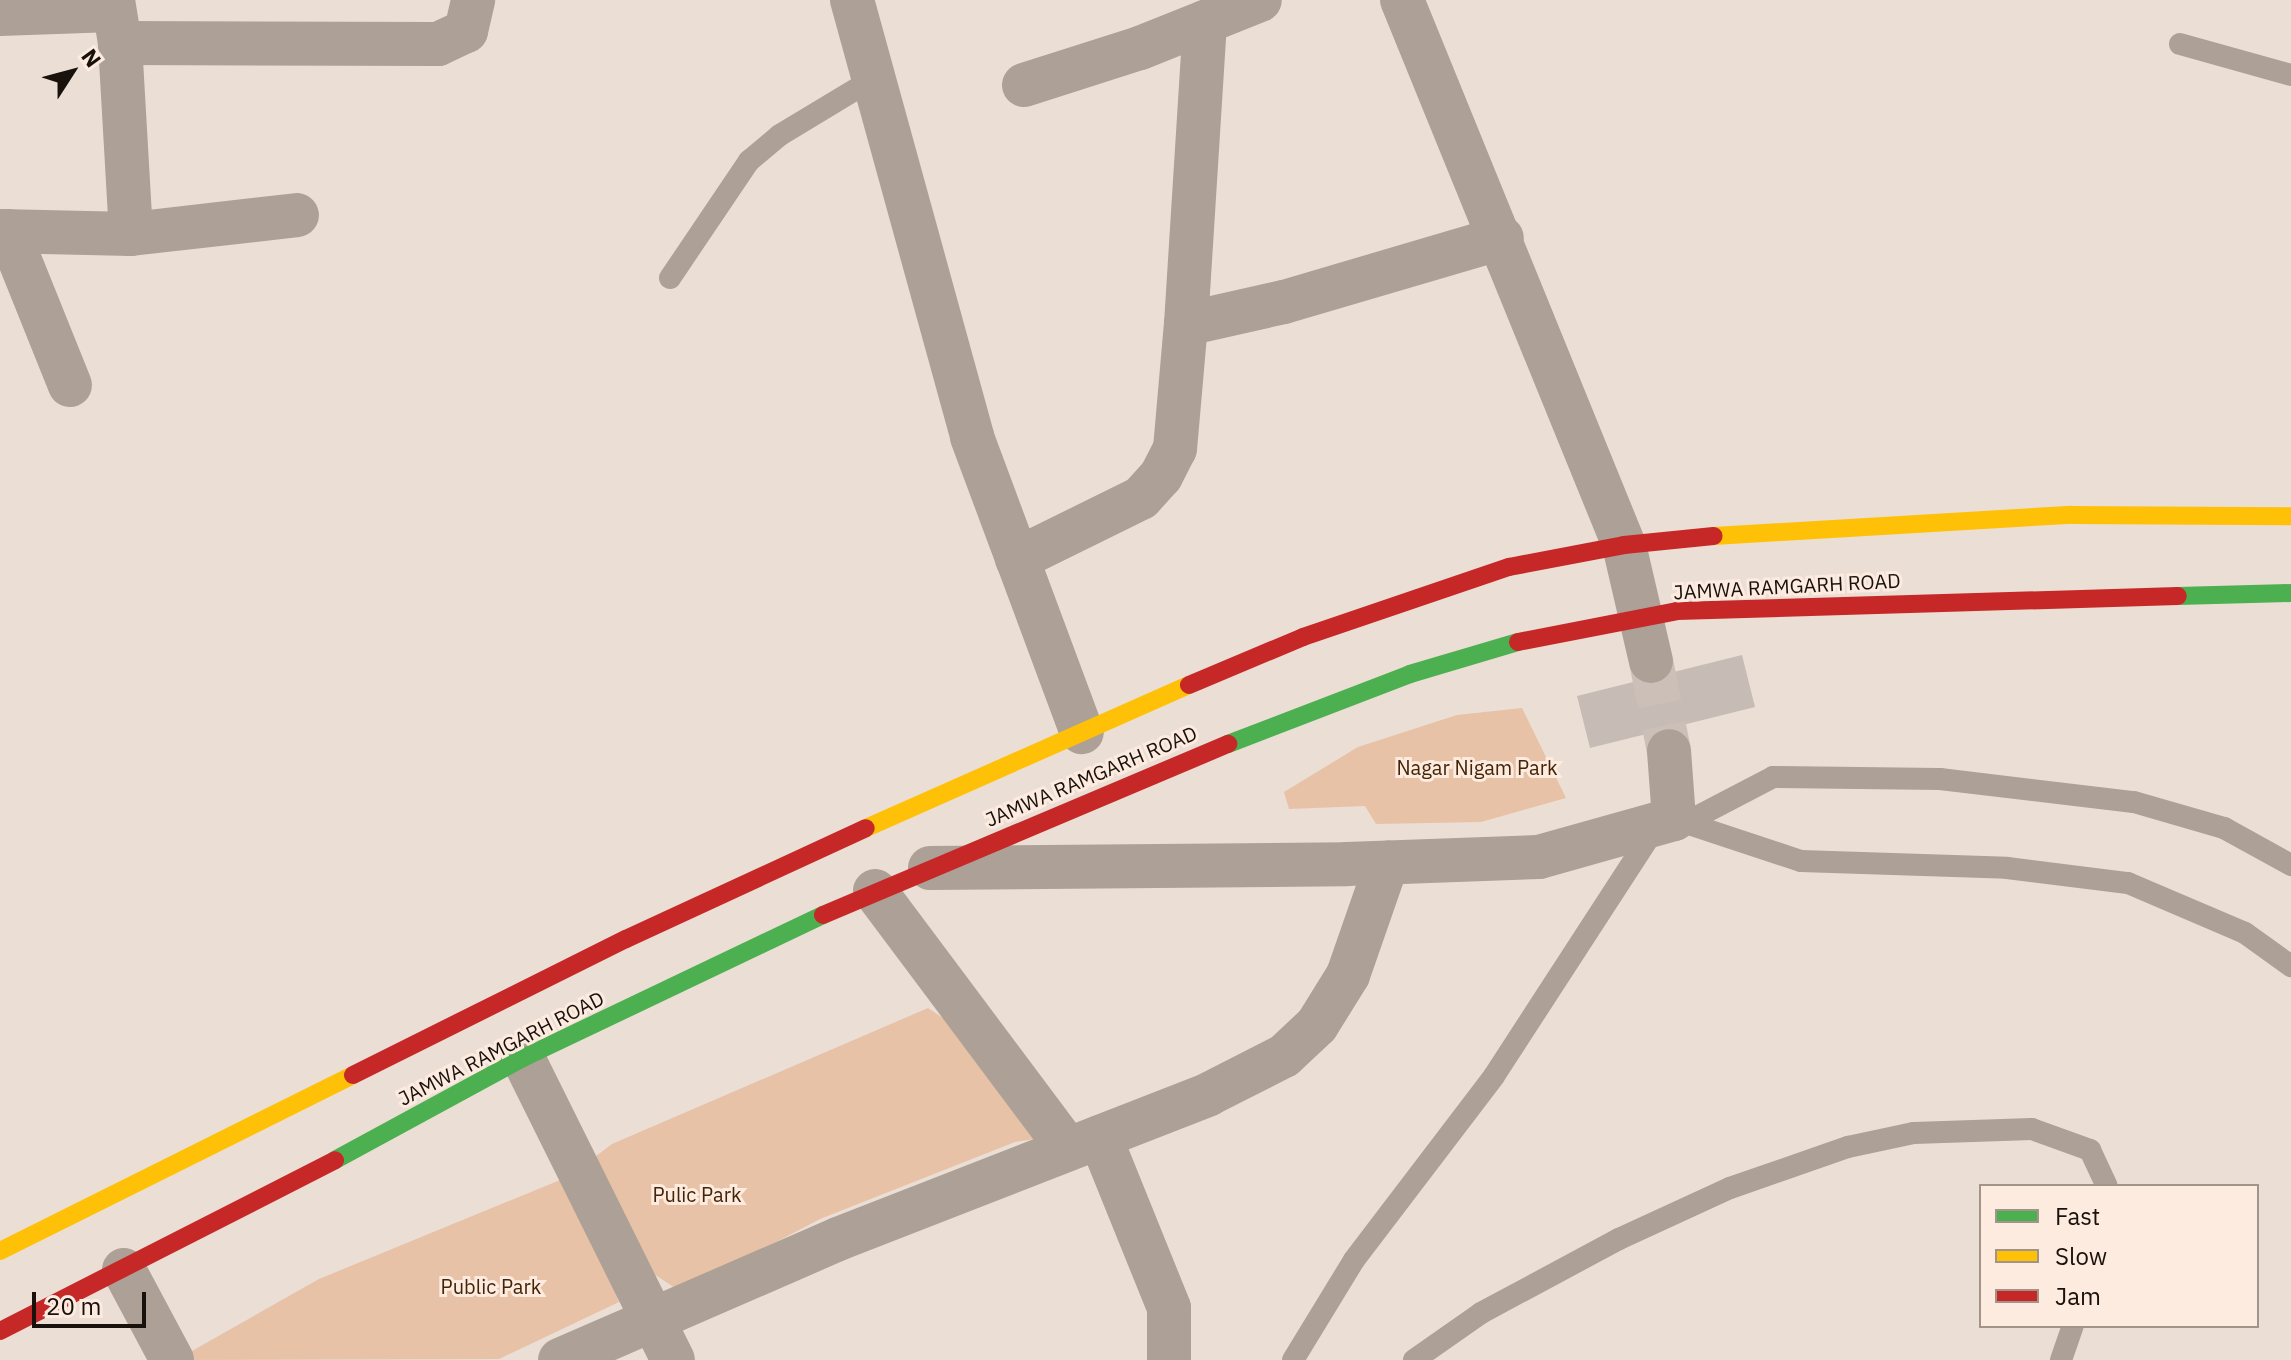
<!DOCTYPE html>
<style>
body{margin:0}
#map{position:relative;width:2291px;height:1360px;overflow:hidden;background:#ebded5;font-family:"IBM Plex Sans",sans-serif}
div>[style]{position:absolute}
.green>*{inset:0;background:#e7c2a7}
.building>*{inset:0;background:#c6bcb5}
.street-tunnel>*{height:44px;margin-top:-22px;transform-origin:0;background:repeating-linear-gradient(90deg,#cbbfb7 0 44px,transparent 0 66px)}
.lane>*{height:22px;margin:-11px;padding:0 11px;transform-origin:11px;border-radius:11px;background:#aca097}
.street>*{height:44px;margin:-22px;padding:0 22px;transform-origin:22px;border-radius:22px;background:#aca097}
.fast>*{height:18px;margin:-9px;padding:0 9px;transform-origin:9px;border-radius:9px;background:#4caf50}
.slow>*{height:18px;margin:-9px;padding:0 9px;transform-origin:9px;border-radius:9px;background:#ffc107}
.jam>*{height:18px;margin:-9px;padding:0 9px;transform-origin:9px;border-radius:9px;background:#c62828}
span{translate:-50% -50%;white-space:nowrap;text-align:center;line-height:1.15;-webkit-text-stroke:6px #fdebdf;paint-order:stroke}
.street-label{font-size:20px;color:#18110c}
.park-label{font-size:20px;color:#442407}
.legend{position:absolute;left:1979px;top:1184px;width:280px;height:144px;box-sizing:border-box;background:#fdebdf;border:2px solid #a1948b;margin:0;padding:10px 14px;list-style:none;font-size:24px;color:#18110c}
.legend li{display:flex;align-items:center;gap:16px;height:40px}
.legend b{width:40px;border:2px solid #a1948b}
.north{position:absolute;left:32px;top:32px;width:80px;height:80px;-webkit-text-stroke:6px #fdebdf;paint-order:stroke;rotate:54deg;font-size:22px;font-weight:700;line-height:32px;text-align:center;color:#18110c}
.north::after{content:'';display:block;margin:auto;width:28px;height:36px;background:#18110c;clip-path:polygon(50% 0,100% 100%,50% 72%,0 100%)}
.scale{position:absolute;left:32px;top:1292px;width:114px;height:36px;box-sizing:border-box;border:4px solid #18110c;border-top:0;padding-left:10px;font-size:24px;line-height:28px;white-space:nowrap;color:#18110c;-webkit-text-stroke:6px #fdebdf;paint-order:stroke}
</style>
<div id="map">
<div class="green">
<div style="clip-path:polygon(1522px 708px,1566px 798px,1481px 822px,1376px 824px,1365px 806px,1289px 809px,1284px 792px,1358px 747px,1457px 715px)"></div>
<div style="clip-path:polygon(928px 1008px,943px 1018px,1042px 1138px,1015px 1142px,820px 1219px,681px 1292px,645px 1268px,587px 1163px,612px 1144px)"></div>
<div style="clip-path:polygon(570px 1176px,619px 1302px,499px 1359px,176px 1360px,319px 1279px)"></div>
</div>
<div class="building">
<div style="clip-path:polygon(1742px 655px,1755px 707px,1590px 748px,1577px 696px)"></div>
</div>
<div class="street-tunnel">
<div style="left:1651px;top:661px;width:92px;rotate:78.7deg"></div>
</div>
<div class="lane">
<div style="left:2180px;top:44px;width:115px;rotate:15.6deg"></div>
<div style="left:670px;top:278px;width:141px;rotate:-56deg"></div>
<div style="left:749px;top:161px;width:40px;rotate:-40deg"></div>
<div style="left:780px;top:135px;width:112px;rotate:-31.1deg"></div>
<div style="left:1674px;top:819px;width:134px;rotate:18.3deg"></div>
<div style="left:1801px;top:861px;width:206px;rotate:1.9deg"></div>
<div style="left:2007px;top:868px;width:122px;rotate:7.1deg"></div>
<div style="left:2128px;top:883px;width:127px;rotate:23.1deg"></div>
<div style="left:2245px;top:933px;width:57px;rotate:35.7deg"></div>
<div style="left:1685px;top:823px;width:99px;rotate:-27.6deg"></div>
<div style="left:1773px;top:777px;width:167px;rotate:0.7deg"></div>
<div style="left:1940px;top:779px;width:195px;rotate:6.8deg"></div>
<div style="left:2134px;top:802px;width:94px;rotate:16.1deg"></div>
<div style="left:2224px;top:828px;width:77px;rotate:28.9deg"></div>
<div style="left:1293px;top:1360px;width:117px;rotate:-58.6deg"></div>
<div style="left:1354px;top:1260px;width:231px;rotate:-52.7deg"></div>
<div style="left:1494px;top:1076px;width:296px;rotate:-57deg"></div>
<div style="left:1414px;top:1360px;width:82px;rotate:-35deg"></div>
<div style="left:1481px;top:1313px;width:157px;rotate:-28.2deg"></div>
<div style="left:1619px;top:1239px;width:122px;rotate:-24.7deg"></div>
<div style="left:1730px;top:1188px;width:125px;rotate:-19.2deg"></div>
<div style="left:1848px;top:1147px;width:67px;rotate:-12deg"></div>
<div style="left:1914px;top:1133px;width:118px;rotate:-1.9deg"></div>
<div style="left:2032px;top:1129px;width:62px;rotate:19.9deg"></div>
<div style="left:2090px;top:1150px;width:40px;rotate:65deg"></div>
<div style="left:2061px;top:1360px;width:36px;rotate:-71deg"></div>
</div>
<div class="street">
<div style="left:113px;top:0;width:44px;rotate:80.8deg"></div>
<div style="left:120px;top:43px;width:318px;rotate:0.2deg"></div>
<div style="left:438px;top:44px;width:31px;rotate:-25deg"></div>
<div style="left:466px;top:31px;width:32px;rotate:-77deg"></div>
<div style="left:852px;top:0;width:453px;rotate:74.6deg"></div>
<div style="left:972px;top:437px;width:315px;rotate:69.6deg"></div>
<div style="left:1402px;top:0;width:588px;rotate:67.84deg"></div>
<div style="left:1624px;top:545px;width:119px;rotate:76.9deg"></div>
<div style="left:0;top:14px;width:113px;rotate:-2deg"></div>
<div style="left:1205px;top:22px;width:303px;rotate:93.6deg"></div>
<div style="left:1186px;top:324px;width:100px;rotate:-12.7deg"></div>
<div style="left:1284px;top:302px;width:227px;rotate:-16.4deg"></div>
<div style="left:120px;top:43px;width:191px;rotate:86.7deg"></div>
<div style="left:1024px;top:85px;width:122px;rotate:-17.7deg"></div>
<div style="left:1140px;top:48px;width:129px;rotate:-21.8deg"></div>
<div style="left:0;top:231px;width:131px;rotate:1.3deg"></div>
<div style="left:131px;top:234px;width:167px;rotate:-6.5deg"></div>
<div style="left:8px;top:231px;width:166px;rotate:68.1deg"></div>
<div style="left:1017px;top:559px;width:138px;rotate:-26.2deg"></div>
<div style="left:1141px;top:498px;width:30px;rotate:-48deg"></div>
<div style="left:1161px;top:476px;width:30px;rotate:-63deg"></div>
<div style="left:1175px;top:449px;width:125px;rotate:-85deg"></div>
<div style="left:930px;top:868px;width:417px;rotate:-0.5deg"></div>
<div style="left:1347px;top:864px;width:192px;rotate:-2.1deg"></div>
<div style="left:1539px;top:857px;width:140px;rotate:-15.7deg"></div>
<div style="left:1674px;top:819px;width:68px;rotate:-94.2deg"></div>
<div style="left:875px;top:891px;width:322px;rotate:53.2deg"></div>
<div style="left:523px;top:1058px;width:337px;rotate:63.6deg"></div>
<div style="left:1100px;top:1137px;width:184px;rotate:68deg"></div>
<div style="left:1169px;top:1308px;width:52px;rotate:90deg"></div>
<div style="left:124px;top:1270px;width:102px;rotate:61.9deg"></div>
<div style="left:560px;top:1360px;width:303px;rotate:-23.5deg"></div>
<div style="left:838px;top:1239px;width:398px;rotate:-21.3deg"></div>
<div style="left:1209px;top:1094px;width:84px;rotate:-26.9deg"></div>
<div style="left:1284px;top:1056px;width:45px;rotate:-43.2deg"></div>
<div style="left:1317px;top:1025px;width:59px;rotate:-58.2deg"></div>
<div style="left:1348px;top:975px;width:119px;rotate:-70.8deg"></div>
</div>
<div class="fast">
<div style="left:2178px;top:596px;width:113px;rotate:-1.5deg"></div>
<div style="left:1228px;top:744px;width:195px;rotate:-21deg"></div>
<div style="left:1410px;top:674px;width:113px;rotate:-16.5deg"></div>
<div style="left:335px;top:1160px;width:214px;rotate:-28.5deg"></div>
<div style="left:523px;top:1058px;width:332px;rotate:-25.5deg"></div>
</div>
<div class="slow">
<div style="left:1714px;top:536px;width:358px;rotate:-3.4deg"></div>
<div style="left:2071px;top:515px;width:220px;rotate:0.3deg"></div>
<div style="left:866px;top:828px;width:353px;rotate:-23.9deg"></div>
<div style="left:0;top:1251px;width:394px;rotate:-26.5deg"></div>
</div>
<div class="jam">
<div style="left:1518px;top:642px;width:162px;rotate:-11deg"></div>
<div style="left:1677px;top:611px;width:501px;rotate:-1.71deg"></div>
<div style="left:1189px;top:685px;width:124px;rotate:-22.8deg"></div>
<div style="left:1303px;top:637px;width:218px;rotate:-18.8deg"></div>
<div style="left:1509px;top:567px;width:117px;rotate:-10.8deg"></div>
<div style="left:1624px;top:545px;width:90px;rotate:-5.7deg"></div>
<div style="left:823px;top:915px;width:440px;rotate:-22.9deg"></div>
<div style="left:353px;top:1075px;width:305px;rotate:-26.5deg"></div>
<div style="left:626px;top:939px;width:264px;rotate:-24.8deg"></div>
<div style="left:0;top:1331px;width:376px;rotate:-27deg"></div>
</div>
<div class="street-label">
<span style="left:1787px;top:586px;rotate:-3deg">JAMWA RAMGARH ROAD</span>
<span style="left:1091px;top:776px;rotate:-23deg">JAMWA RAMGARH ROAD</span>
<span style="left:501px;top:1048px;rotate:-27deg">JAMWA RAMGARH ROAD</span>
</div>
<div class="park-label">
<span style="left:1477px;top:767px">Nagar Nigam Park</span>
<span style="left:697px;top:1194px">Pulic Park</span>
<span style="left:491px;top:1286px">Public Park</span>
</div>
<ul class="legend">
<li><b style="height:10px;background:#4caf50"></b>Fast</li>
<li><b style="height:10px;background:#ffc107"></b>Slow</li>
<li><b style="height:10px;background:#c62828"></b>Jam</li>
</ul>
<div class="north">N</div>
<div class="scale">20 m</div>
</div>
